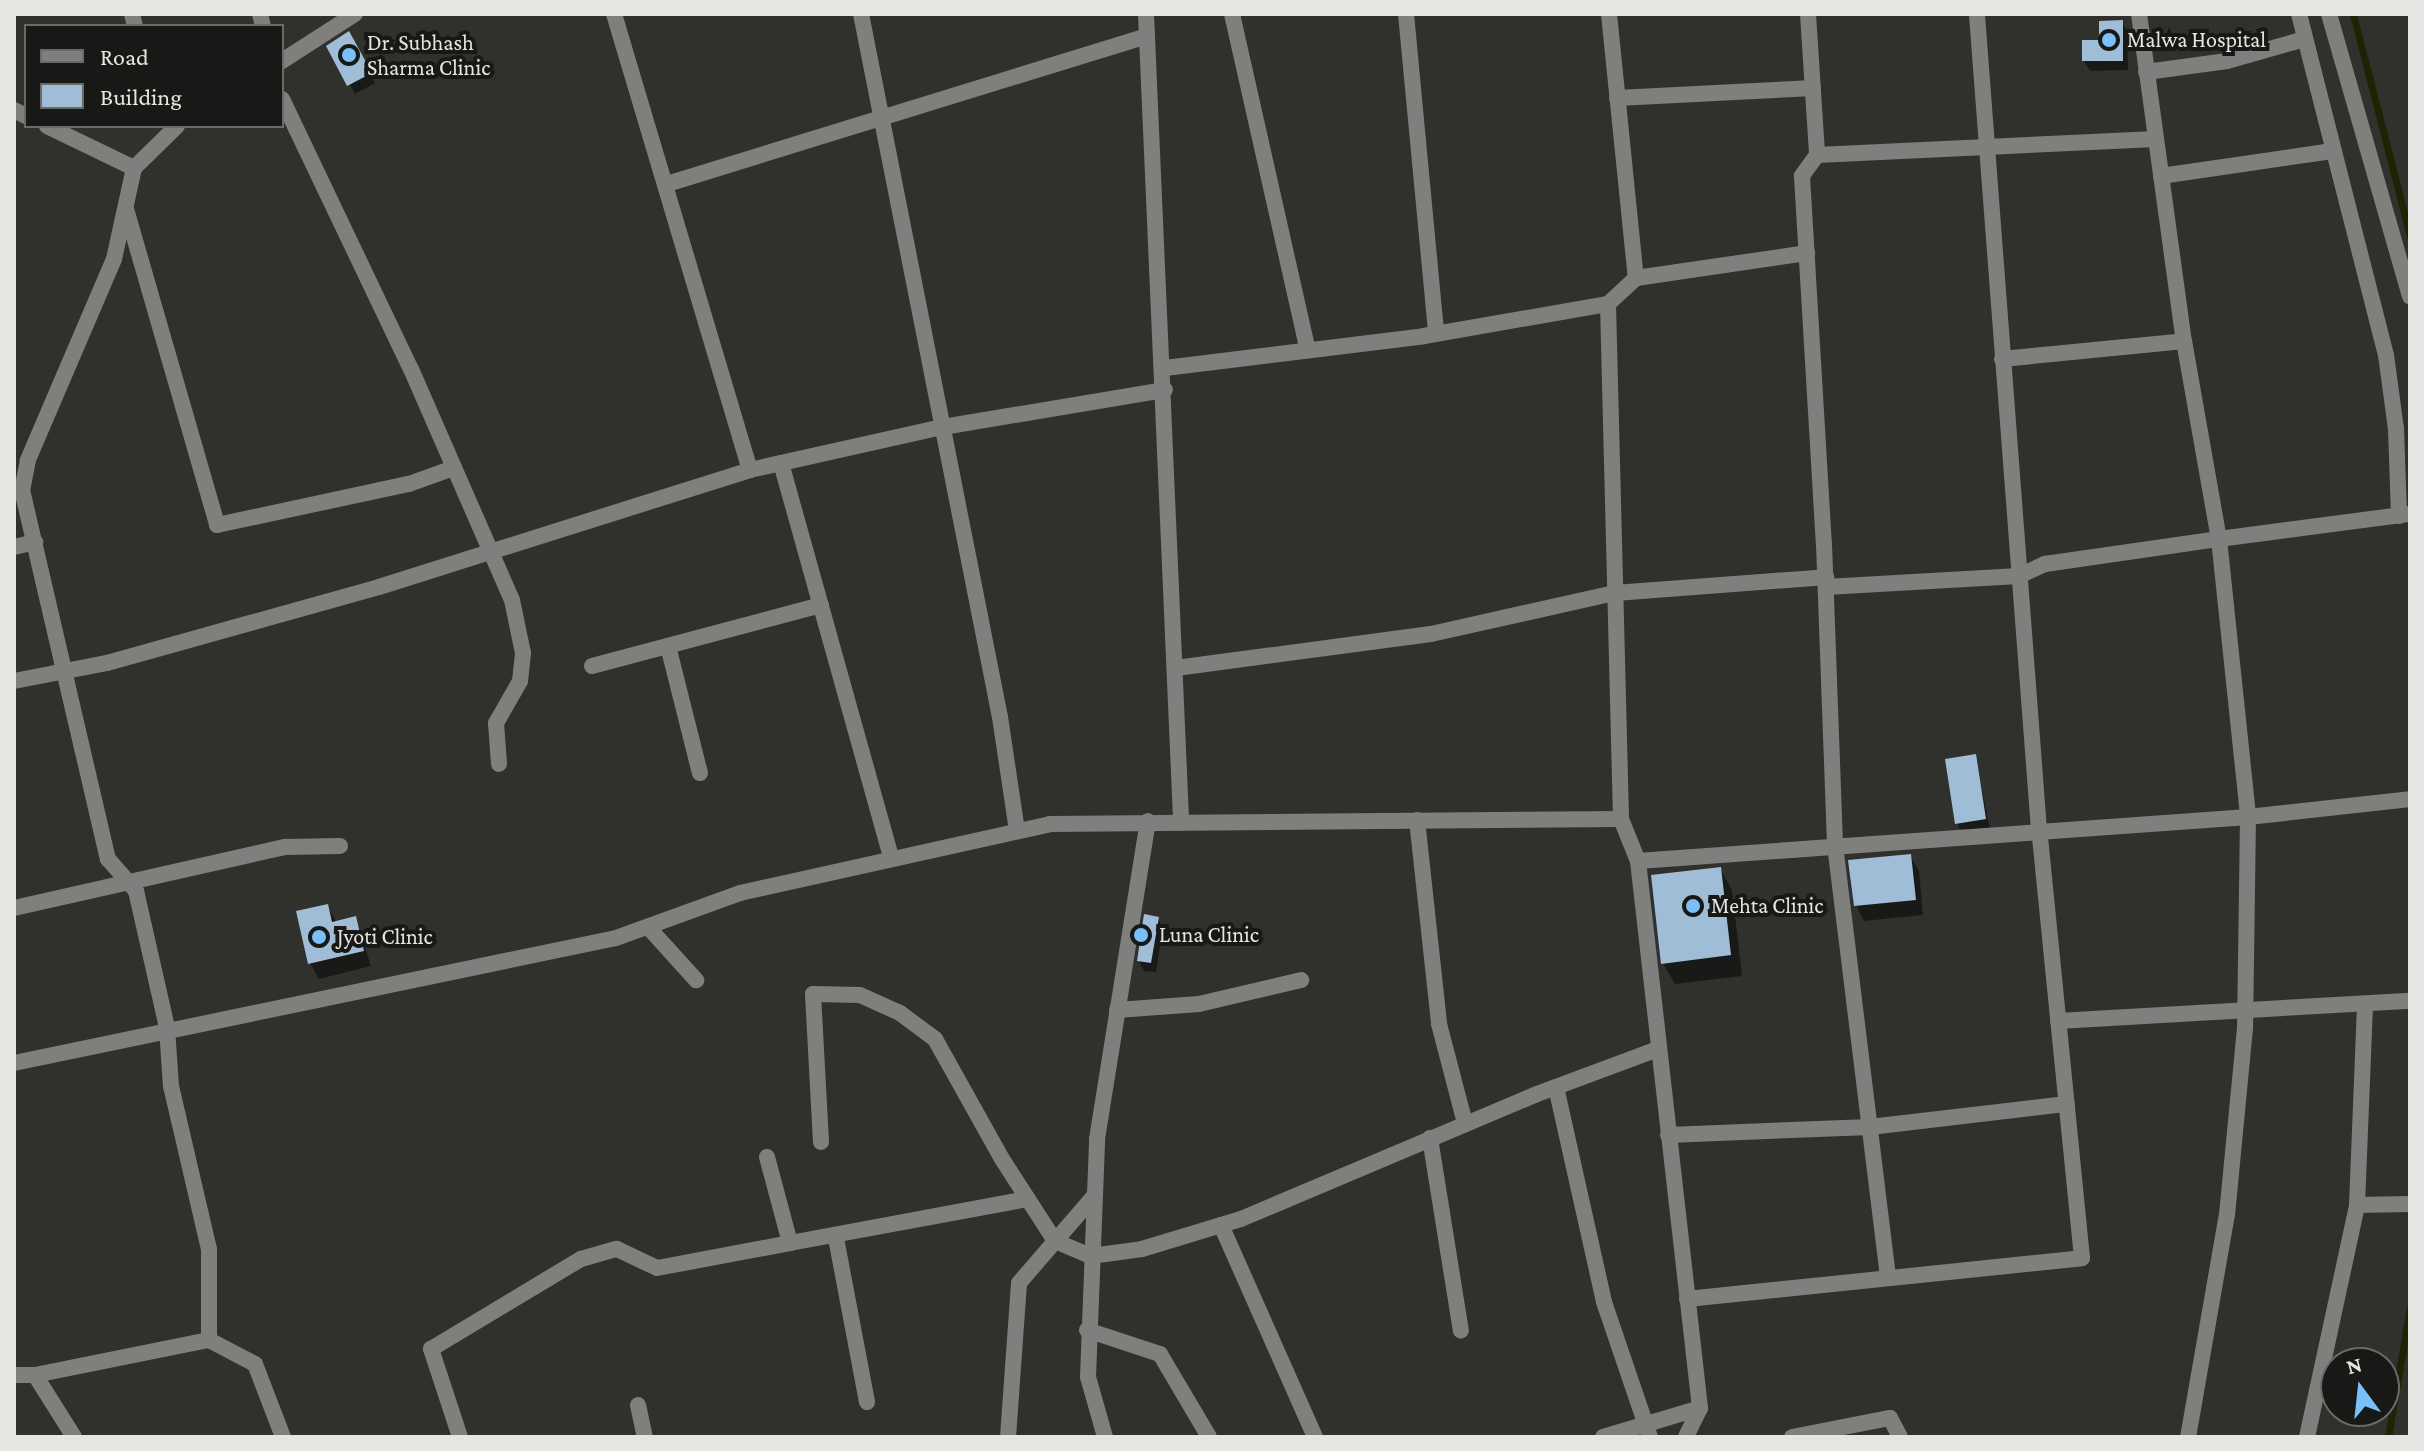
<!DOCTYPE html>
<style>
body{margin:0}
#map{position:relative;width:2424px;height:1451px;overflow:hidden;background:#30312c;font-family:"Crimson Pro",serif}
div>[style]{position:absolute}
.shadow>*{inset:0;background:#0007}
.stream>*{height:7px;margin:-3.5px;padding:0 3.5px;transform-origin:3.5px;border-radius:3.5px;background:#1f2304}
.building>*{inset:0;background:#a0bdd7}
.minor>*{height:16px;margin:-8px;padding:0 8px;transform-origin:8px;border-radius:8px;background:#7f807d}
.tertiary>*{height:16px;margin:-8px;padding:0 8px;transform-origin:8px;border-radius:8px;background:#7f807d}
.dots>*{width:22px;height:22px;translate:-50% -50%;box-sizing:border-box;border:4px solid #181816;border-radius:50%}
span{translate:-50% -50%;white-space:nowrap;text-align:center;line-height:1.15;-webkit-text-stroke:8px #181816;paint-order:stroke}
.poi-label{font-size:22px;color:#e5e6e2}
.left{translate:0 -50%;text-align:left}
.frame{position:absolute;inset:0;border:16px solid #e5e6e2;pointer-events:none}
.legend{position:absolute;left:24px;top:24px;width:260px;height:104px;box-sizing:border-box;background:#181816;border:2px solid #6a6a68;margin:0;padding:10px 14px;list-style:none;font-size:24px;color:#e5e6e2}
.legend li{display:flex;align-items:center;gap:16px;height:40px}
.legend b{width:40px;border:2px solid #6a6a68}
.north{position:absolute;left:2320px;top:1347px;width:80px;height:80px;box-sizing:border-box;background:#181816;border:2px solid #6a6a68;border-radius:50%;rotate:345deg;font-size:22px;font-weight:700;line-height:32px;text-align:center;color:#e5e6e2}
.north::after{content:'';display:block;margin:auto;width:28px;height:36px;background:#7abff8;clip-path:polygon(50% 0,100% 100%,50% 72%,0 100%)}
</style>
<div id="map">
<div class="shadow">
<div style="clip-path:polygon(2122px 22px,2127px 32px,2128px 70px,2090px 71px,2084px 61px)"></div>
<div style="clip-path:polygon(348px 34px,375px 83px,355px 94px,329px 46px)"></div>
<div style="clip-path:polygon(1975px 756px,1990px 829px,1962px 833px,1957px 823px)"></div>
<div style="clip-path:polygon(1910px 856px,1919px 871px,1923px 915px,1864px 921px,1856px 905px)"></div>
<div style="clip-path:polygon(1720px 869px,1732px 890px,1742px 976px,1675px 984px,1663px 963px)"></div>
<div style="clip-path:polygon(327px 906px,337px 923px,355px 918px,371px 966px,319px 979px,310px 963px)"></div>
<div style="clip-path:polygon(1158px 918px,1163px 928px,1156px 972px,1144px 971px,1139px 961px)"></div>
</div>
<div class="stream">
<div style="left:2353px;top:14px;width:229px;rotate:75.6deg"></div>
<div style="left:2388px;top:1437px;width:132px;rotate:-80.4deg"></div>
</div>
<div class="building">
<div style="clip-path:polygon(2123px 20px,2123px 61px,2082px 61px,2082px 40px,2099px 40px,2099px 21px)"></div>
<div style="clip-path:polygon(349px 31px,372px 73px,347px 86px,326px 46px)"></div>
<div style="clip-path:polygon(1976px 754px,1986px 819px,1955px 824px,1945px 759px)"></div>
<div style="clip-path:polygon(1911px 854px,1916px 900px,1854px 906px,1848px 860px)"></div>
<div style="clip-path:polygon(1721px 867px,1731px 955px,1661px 964px,1651px 875px)"></div>
<div style="clip-path:polygon(328px 904px,332px 922px,356px 916px,364px 951px,308px 964px,296px 911px)"></div>
<div style="clip-path:polygon(1144px 914px,1159px 917px,1151px 963px,1137px 961px)"></div>
</div>
<div class="minor">
<div style="left:132px;top:14px;width:12px;rotate:76deg"></div>
<div style="left:260px;top:14px;width:12px;rotate:76deg"></div>
<div style="left:614px;top:14px;width:476px;rotate:73.4deg"></div>
<div style="left:861px;top:14px;width:717px;rotate:78.82deg"></div>
<div style="left:1000px;top:717px;width:115px;rotate:81.5deg"></div>
<div style="left:1146px;top:14px;width:806px;rotate:87.51deg"></div>
<div style="left:1232px;top:14px;width:344px;rotate:77.3deg"></div>
<div style="left:1406px;top:14px;width:321px;rotate:84.6deg"></div>
<div style="left:1609px;top:14px;width:265px;rotate:84.2deg"></div>
<div style="left:1808px;top:14px;width:141px;rotate:86.3deg"></div>
<div style="left:1817px;top:155px;width:339px;rotate:-2.7deg"></div>
<div style="left:2299px;top:14px;width:352px;rotate:75.7deg"></div>
<div style="left:2386px;top:355px;width:75px;rotate:82.3deg"></div>
<div style="left:2396px;top:429px;width:87px;rotate:88deg"></div>
<div style="left:2329px;top:14px;width:294px;rotate:74deg"></div>
<div style="left:282px;top:61px;width:87px;rotate:-32.8deg"></div>
<div style="left:2146px;top:72px;width:82px;rotate:-7.7deg"></div>
<div style="left:2227px;top:61px;width:81px;rotate:-15.8deg"></div>
<div style="left:1617px;top:98px;width:196px;rotate:-2.9deg"></div>
<div style="left:282px;top:99px;width:299px;rotate:64.5deg"></div>
<div style="left:411px;top:369px;width:252px;rotate:66.4deg"></div>
<div style="left:512px;top:600px;width:54px;rotate:78.3deg"></div>
<div style="left:523px;top:653px;width:28px;rotate:96deg"></div>
<div style="left:520px;top:681px;width:48px;rotate:119.7deg"></div>
<div style="left:496px;top:723px;width:41px;rotate:85.8deg"></div>
<div style="left:14px;top:110px;width:13px;rotate:27deg"></div>
<div style="left:47px;top:126px;width:97px;rotate:25.8deg"></div>
<div style="left:177px;top:126px;width:60px;rotate:135.7deg"></div>
<div style="left:134px;top:168px;width:93px;rotate:102.4deg"></div>
<div style="left:114px;top:259px;width:219px;rotate:113.2deg"></div>
<div style="left:28px;top:460px;width:31px;rotate:101deg"></div>
<div style="left:22px;top:490px;width:379px;rotate:76.9deg"></div>
<div style="left:108px;top:859px;width:43px;rotate:48.8deg"></div>
<div style="left:136px;top:891px;width:140px;rotate:77.2deg"></div>
<div style="left:167px;top:1028px;width:58px;rotate:86.1deg"></div>
<div style="left:171px;top:1086px;width:167px;rotate:76.9deg"></div>
<div style="left:209px;top:1249px;width:91px;rotate:90deg"></div>
<div style="left:1817px;top:155px;width:26px;rotate:126deg"></div>
<div style="left:1802px;top:176px;width:369px;rotate:86.6deg"></div>
<div style="left:1824px;top:544px;width:301px;rotate:87.9deg"></div>
<div style="left:1835px;top:845px;width:436px;rotate:83deg"></div>
<div style="left:2161px;top:176px;width:173px;rotate:-8.3deg"></div>
<div style="left:667px;top:184px;width:502px;rotate:-17.14deg"></div>
<div style="left:126px;top:209px;width:329px;rotate:73.9deg"></div>
<div style="left:217px;top:525px;width:196px;rotate:-12.1deg"></div>
<div style="left:409px;top:484px;width:45px;rotate:-19.7deg"></div>
<div style="left:1608px;top:304px;width:38px;rotate:-43deg"></div>
<div style="left:1636px;top:278px;width:173px;rotate:-8.3deg"></div>
<div style="left:2002px;top:359px;width:183px;rotate:-5.6deg"></div>
<div style="left:1165px;top:368px;width:261px;rotate:-7deg"></div>
<div style="left:1424px;top:336px;width:187px;rotate:-9.9deg"></div>
<div style="left:1608px;top:304px;width:515px;rotate:88.55deg"></div>
<div style="left:1621px;top:819px;width:45px;rotate:68deg"></div>
<div style="left:1638px;top:861px;width:551px;rotate:83.53deg"></div>
<div style="left:1700px;top:1408px;width:32px;rotate:116deg"></div>
<div style="left:781px;top:463px;width:409px;rotate:74.4deg"></div>
<div style="left:14px;top:547px;width:22px;rotate:-13deg"></div>
<div style="left:1826px;top:587px;width:193px;rotate:-3.3deg"></div>
<div style="left:2019px;top:576px;width:29px;rotate:-25deg"></div>
<div style="left:2045px;top:564px;width:176px;rotate:-8.2deg"></div>
<div style="left:2219px;top:539px;width:280px;rotate:84deg"></div>
<div style="left:2248px;top:817px;width:211px;rotate:90.8deg"></div>
<div style="left:2245px;top:1028px;width:187px;rotate:95.5deg"></div>
<div style="left:2227px;top:1214px;width:226px;rotate:99.9deg"></div>
<div style="left:668px;top:646px;width:131px;rotate:75.9deg"></div>
<div style="left:592px;top:666px;width:237px;rotate:-14.9deg"></div>
<div style="left:1176px;top:668px;width:257px;rotate:-7.6deg"></div>
<div style="left:1431px;top:634px;width:189px;rotate:-12.6deg"></div>
<div style="left:1615px;top:593px;width:212px;rotate:-4.3deg"></div>
<div style="left:14px;top:681px;width:95px;rotate:-11deg"></div>
<div style="left:107px;top:663px;width:282px;rotate:-15.6deg"></div>
<div style="left:379px;top:587px;width:389px;rotate:-17.5deg"></div>
<div style="left:750px;top:470px;width:198px;rotate:-12.6deg"></div>
<div style="left:943px;top:427px;width:225px;rotate:-9.5deg"></div>
<div style="left:1417px;top:820px;width:205px;rotate:83.8deg"></div>
<div style="left:1439px;top:1024px;width:102px;rotate:75.3deg"></div>
<div style="left:1638px;top:861px;width:612px;rotate:-4.13deg"></div>
<div style="left:2248px;top:817px;width:163px;rotate:-6.3deg"></div>
<div style="left:14px;top:908px;width:278px;rotate:-12.7deg"></div>
<div style="left:285px;top:847px;width:55px;rotate:-1deg"></div>
<div style="left:648px;top:927px;width:72px;rotate:47.8deg"></div>
<div style="left:1117px;top:1010px;width:82px;rotate:-4.2deg"></div>
<div style="left:1199px;top:1004px;width:105px;rotate:-13.2deg"></div>
<div style="left:2058px;top:1021px;width:353px;rotate:-3.3deg"></div>
<div style="left:14px;top:1063px;width:615px;rotate:-11.73deg"></div>
<div style="left:616px;top:938px;width:132px;rotate:-19.9deg"></div>
<div style="left:740px;top:893px;width:318px;rotate:-12.5deg"></div>
<div style="left:1050px;top:824px;width:571px;rotate:-0.5deg"></div>
<div style="left:1556px;top:1087px;width:220px;rotate:77.4deg"></div>
<div style="left:1604px;top:1302px;width:143px;rotate:71.2deg"></div>
<div style="left:1668px;top:1135px;width:202px;rotate:-2.3deg"></div>
<div style="left:1870px;top:1127px;width:198px;rotate:-6.7deg"></div>
<div style="left:1430px;top:1138px;width:195px;rotate:80.9deg"></div>
<div style="left:821px;top:1142px;width:148px;rotate:-93.1deg"></div>
<div style="left:813px;top:994px;width:47px;rotate:1.2deg"></div>
<div style="left:860px;top:995px;width:44px;rotate:24.2deg"></div>
<div style="left:900px;top:1013px;width:44px;rotate:36.6deg"></div>
<div style="left:935px;top:1039px;width:137px;rotate:60.8deg"></div>
<div style="left:1002px;top:1159px;width:98px;rotate:57.1deg"></div>
<div style="left:1055px;top:1241px;width:39px;rotate:23deg"></div>
<div style="left:1091px;top:1256px;width:51px;rotate:-7.8deg"></div>
<div style="left:1142px;top:1249px;width:103px;rotate:-16.9deg"></div>
<div style="left:1241px;top:1219px;width:321px;rotate:-22.9deg"></div>
<div style="left:1537px;top:1094px;width:129px;rotate:-20.4deg"></div>
<div style="left:767px;top:1157px;width:89px;rotate:75deg"></div>
<div style="left:790px;top:1243px;width:242px;rotate:-10.5deg"></div>
<div style="left:2357px;top:1205px;width:53px;rotate:-1.1deg"></div>
<div style="left:1221px;top:1225px;width:232px;rotate:66.1deg"></div>
<div style="left:836px;top:1238px;width:167px;rotate:79.3deg"></div>
<div style="left:1687px;top:1299px;width:397px;rotate:-5.9deg"></div>
<div style="left:2082px;top:1258px;width:430px;rotate:-95.7deg"></div>
<div style="left:2039px;top:830px;width:818px;rotate:-94.35deg"></div>
<div style="left:1087px;top:1330px;width:77px;rotate:18.2deg"></div>
<div style="left:1160px;top:1354px;width:96px;rotate:59.4deg"></div>
<div style="left:14px;top:1375px;width:21px"></div>
<div style="left:35px;top:1375px;width:73px;rotate:57.8deg"></div>
<div style="left:35px;top:1375px;width:177px;rotate:-11.4deg"></div>
<div style="left:209px;top:1340px;width:52px;rotate:27.6deg"></div>
<div style="left:255px;top:1364px;width:78px;rotate:69deg"></div>
<div style="left:638px;top:1405px;width:33px;rotate:78deg"></div>
<div style="left:460px;top:1437px;width:93px;rotate:-108.2deg"></div>
<div style="left:431px;top:1349px;width:175px;rotate:-31deg"></div>
<div style="left:581px;top:1259px;width:37px;rotate:-16deg"></div>
<div style="left:617px;top:1249px;width:44px;rotate:25.4deg"></div>
<div style="left:657px;top:1268px;width:135px;rotate:-10.6deg"></div>
<div style="left:1008px;top:1437px;width:154px;rotate:-85.9deg"></div>
<div style="left:1019px;top:1283px;width:115px;rotate:-49.2deg"></div>
<div style="left:1105px;top:1437px;width:62px;rotate:-105.8deg"></div>
<div style="left:1088px;top:1377px;width:238px;rotate:-87.8deg"></div>
<div style="left:1097px;top:1139px;width:322px;rotate:-80.9deg"></div>
<div style="left:1603px;top:1437px;width:101px;rotate:-16.6deg"></div>
<div style="left:1792px;top:1437px;width:100px;rotate:-11deg"></div>
<div style="left:1890px;top:1418px;width:21px;rotate:62deg"></div>
<div style="left:2307px;top:1437px;width:237px;rotate:-77.8deg"></div>
<div style="left:2357px;top:1205px;width:199px;rotate:-87.7deg"></div>
</div>
<div class="tertiary">
<div style="left:2139px;top:14px;width:330px;rotate:82.2deg"></div>
<div style="left:2184px;top:341px;width:201px;rotate:80deg"></div>
<div style="left:2219px;top:539px;width:193px;rotate:-7.5deg"></div>
</div>
<div class="dots">
<div style="left:2109px;top:40px;background:#7abff8"></div>
<div style="left:349px;top:55px;background:#7abff8"></div>
<div style="left:1693px;top:906px;background:#7abff8"></div>
<div style="left:1141px;top:935px;background:#7abff8"></div>
<div style="left:319px;top:937px;background:#7abff8"></div>
</div>
<div class="poi-label">
<span class="left" style="left:2127px;top:40px">Malwa Hospital</span>
<span class="left" style="left:367px;top:55px">Dr. Subhash<br>Sharma Clinic</span>
<span class="left" style="left:1711px;top:906px">Mehta Clinic</span>
<span class="left" style="left:1159px;top:935px">Luna Clinic</span>
<span class="left" style="left:337px;top:937px">Jyoti Clinic</span>
</div>
<div class="frame"></div>
<ul class="legend">
<li><b style="height:10px;background:#7f807d"></b>Road</li>
<li><b style="height:22px;background:#a0bdd7"></b>Building</li>
</ul>
<div class="north">N</div>
</div>
